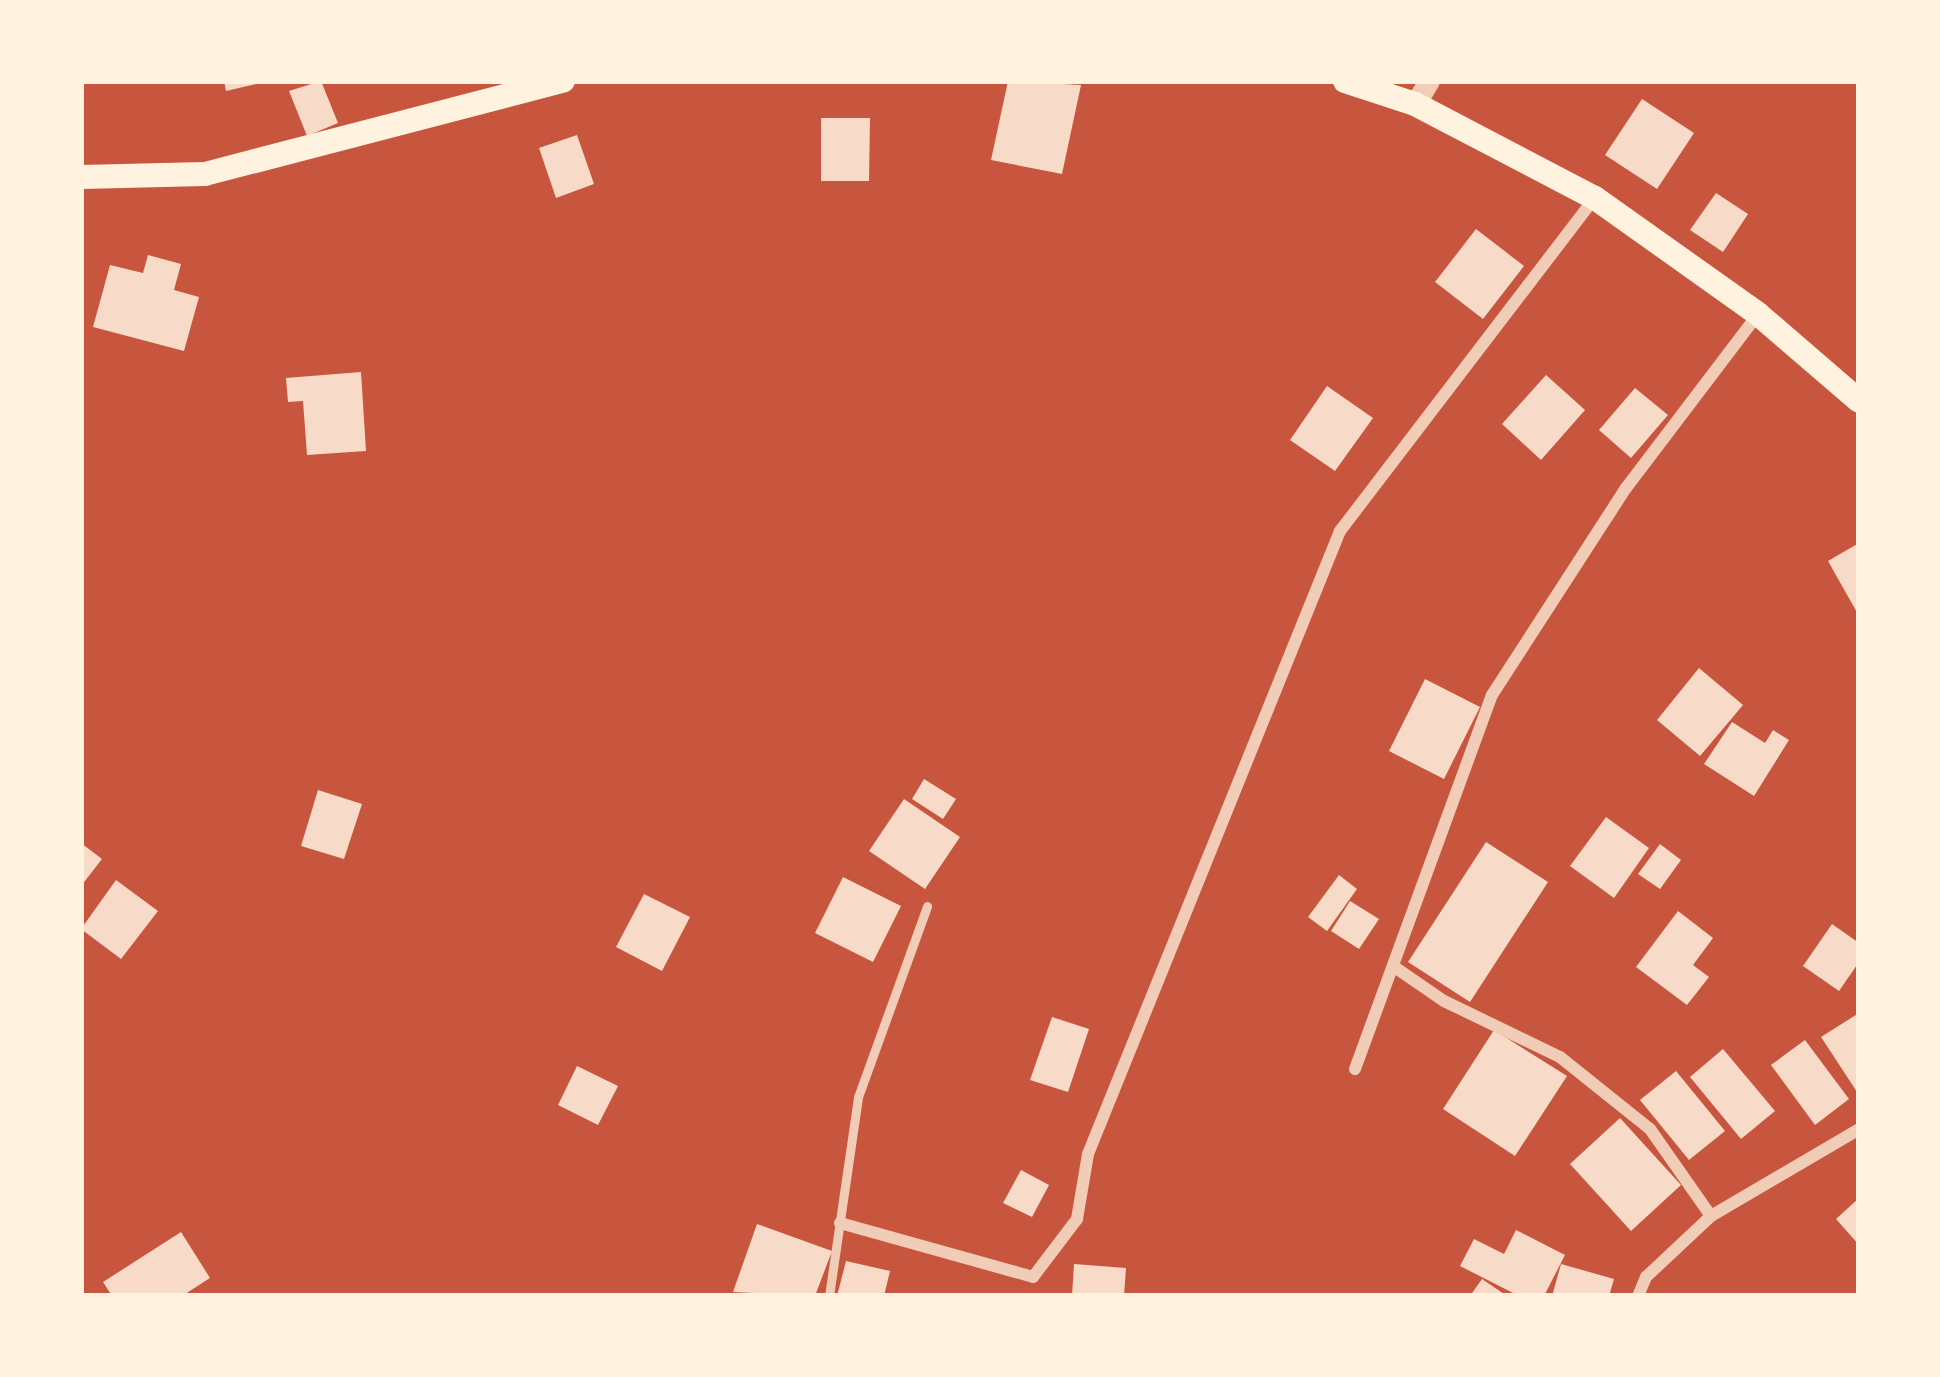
<!DOCTYPE html>
<style>
body{margin:0}
#map{position:relative;width:1940px;height:1377px;overflow:hidden;background:#c8553d;font-family:"Public Sans",sans-serif}
div>[style]{position:absolute}
.building>*{inset:0;background:#f7dbc8}
.service>*{height:9px;margin:-4.5px;padding:0 4.5px;transform-origin:4.5px;border-radius:4.5px;background:#f1ccb7}
.minor>*{height:12px;margin:-6px;padding:0 6px;transform-origin:6px;border-radius:6px;background:#f1ccb7}
.tertiary>*{height:21px;margin:-10.5px;padding:0 10.5px;transform-origin:10.5px;border-radius:10.5px;background:#f1ccb7}
.secondary>*{height:24px;margin:-12px;padding:0 12px;transform-origin:12px;border-radius:12px;background:#fff3e0}
span{translate:-50% -50%;white-space:nowrap;text-align:center;line-height:1.15;-webkit-text-stroke:12px #fff3e0;paint-order:stroke}
.frame{position:absolute;inset:0;border:84px solid #fff3e0;pointer-events:none}
</style>
<div id="map">
<div class="building">
<div style="clip-path:polygon(224px 81px,260px 81px,260px 83px,226px 91px)"></div>
<div style="clip-path:polygon(321px 81px,338px 123px,307px 136px,289px 91px)"></div>
<div style="clip-path:polygon(1008px 81px,1081px 85px,1062px 174px,991px 160px)"></div>
<div style="clip-path:polygon(1642px 99px,1694px 133px,1657px 189px,1605px 155px)"></div>
<div style="clip-path:polygon(821px 118px,870px 118px,869px 181px,821px 181px)"></div>
<div style="clip-path:polygon(577px 135px,594px 184px,556px 198px,539px 148px)"></div>
<div style="clip-path:polygon(1716px 193px,1748px 214px,1723px 252px,1690px 230px)"></div>
<div style="clip-path:polygon(1476px 229px,1524px 266px,1483px 319px,1435px 282px)"></div>
<div style="clip-path:polygon(148px 255px,181px 264px,174px 290px,199px 297px,184px 351px,93px 327px,110px 265px,143px 273px)"></div>
<div style="clip-path:polygon(361px 372px,366px 451px,307px 455px,303px 401px,288px 402px,286px 378px)"></div>
<div style="clip-path:polygon(1546px 375px,1585px 410px,1541px 460px,1502px 424px)"></div>
<div style="clip-path:polygon(1327px 386px,1373px 418px,1335px 471px,1290px 440px)"></div>
<div style="clip-path:polygon(1635px 388px,1668px 415px,1631px 458px,1599px 430px)"></div>
<div style="clip-path:polygon(1859px 543px,1859px 616px,1828px 561px)"></div>
<div style="clip-path:polygon(1699px 668px,1743px 705px,1700px 756px,1657px 720px)"></div>
<div style="clip-path:polygon(1425px 679px,1480px 707px,1444px 779px,1389px 751px)"></div>
<div style="clip-path:polygon(1732px 722px,1765px 743px,1773px 730px,1789px 740px,1754px 796px,1704px 764px)"></div>
<div style="clip-path:polygon(924px 779px,956px 799px,943px 819px,912px 799px)"></div>
<div style="clip-path:polygon(318px 790px,362px 804px,344px 859px,301px 846px)"></div>
<div style="clip-path:polygon(904px 799px,960px 837px,925px 889px,869px 851px)"></div>
<div style="clip-path:polygon(1606px 817px,1649px 848px,1614px 898px,1570px 866px)"></div>
<div style="clip-path:polygon(1486px 842px,1548px 882px,1470px 1002px,1408px 962px)"></div>
<div style="clip-path:polygon(81px 843px,102px 859px,81px 886px)"></div>
<div style="clip-path:polygon(1660px 844px,1681px 860px,1660px 889px,1638px 874px)"></div>
<div style="clip-path:polygon(1339px 875px,1357px 889px,1327px 931px,1308px 917px)"></div>
<div style="clip-path:polygon(843px 877px,901px 906px,873px 962px,815px 933px)"></div>
<div style="clip-path:polygon(116px 880px,158px 911px,121px 959px,81px 929px)"></div>
<div style="clip-path:polygon(644px 894px,690px 917px,662px 971px,616px 947px)"></div>
<div style="clip-path:polygon(1350px 901px,1379px 919px,1359px 949px,1331px 931px)"></div>
<div style="clip-path:polygon(1678px 911px,1713px 938px,1693px 965px,1709px 977px,1687px 1005px,1636px 967px)"></div>
<div style="clip-path:polygon(1832px 924px,1859px 943px,1859px 962px,1839px 991px,1803px 966px)"></div>
<div style="clip-path:polygon(1859px 1013px,1859px 1095px,1821px 1037px)"></div>
<div style="clip-path:polygon(1052px 1017px,1089px 1029px,1068px 1092px,1030px 1080px)"></div>
<div style="clip-path:polygon(1494px 1030px,1567px 1076px,1515px 1156px,1443px 1109px)"></div>
<div style="clip-path:polygon(1805px 1040px,1849px 1099px,1815px 1125px,1771px 1065px)"></div>
<div style="clip-path:polygon(1723px 1049px,1775px 1111px,1741px 1139px,1690px 1077px)"></div>
<div style="clip-path:polygon(577px 1066px,618px 1086px,598px 1125px,558px 1105px)"></div>
<div style="clip-path:polygon(1676px 1071px,1725px 1131px,1689px 1160px,1640px 1100px)"></div>
<div style="clip-path:polygon(1620px 1118px,1681px 1185px,1631px 1231px,1570px 1164px)"></div>
<div style="clip-path:polygon(1021px 1170px,1049px 1185px,1032px 1217px,1003px 1203px)"></div>
<div style="clip-path:polygon(1859px 1198px,1859px 1245px,1836px 1219px)"></div>
<div style="clip-path:polygon(757px 1224px,832px 1251px,815px 1296px,733px 1292px)"></div>
<div style="clip-path:polygon(1516px 1230px,1565px 1255px,1544px 1296px,1519px 1296px,1460px 1266px,1474px 1239px,1504px 1254px)"></div>
<div style="clip-path:polygon(181px 1232px,210px 1278px,182px 1296px,112px 1296px,103px 1282px)"></div>
<div style="clip-path:polygon(846px 1261px,890px 1271px,884px 1296px,837px 1296px)"></div>
<div style="clip-path:polygon(1074px 1264px,1126px 1268px,1124px 1296px,1072px 1296px)"></div>
<div style="clip-path:polygon(1561px 1264px,1614px 1279px,1609px 1296px,1552px 1296px)"></div>
<div style="clip-path:polygon(1482px 1279px,1507px 1296px,1470px 1296px)"></div>
</div>
<div class="service">
<div style="left:829px;top:1296px;width:201px;rotate:-81.7deg"></div>
<div style="left:858px;top:1097px;width:203px;rotate:-70.1deg"></div>
</div>
<div class="minor">
<div style="left:1393px;top:966px;width:62px;rotate:34.5deg"></div>
<div style="left:1444px;top:1001px;width:129px;rotate:25.8deg"></div>
<div style="left:1560px;top:1057px;width:115px;rotate:38.7deg"></div>
<div style="left:1650px;top:1129px;width:106px;rotate:55deg"></div>
<div style="left:1355px;top:1069px;width:398px;rotate:-69.9deg"></div>
<div style="left:1492px;top:695px;width:247px;rotate:-57.1deg"></div>
<div style="left:1626px;top:488px;width:218px;rotate:-52.8deg"></div>
<div style="left:840px;top:1223px;width:200px;rotate:15.6deg"></div>
<div style="left:1033px;top:1277px;width:73px;rotate:-52.8deg"></div>
<div style="left:1077px;top:1219px;width:66px;rotate:-80.4deg"></div>
<div style="left:1088px;top:1154px;width:672px;rotate:-67.98deg"></div>
<div style="left:1340px;top:531px;width:419px;rotate:-52.6deg"></div>
<div style="left:1638px;top:1296px;width:21px;rotate:-67deg"></div>
<div style="left:1646px;top:1277px;width:89px;rotate:-43.2deg"></div>
<div style="left:1711px;top:1216px;width:172px;rotate:-30.4deg"></div>
</div>
<div class="tertiary">
<div style="left:1415px;top:104px;width:27px;rotate:-59deg"></div>
</div>
<div class="secondary">
<div style="left:1345px;top:81px;width:74px;rotate:18.2deg"></div>
<div style="left:1415px;top:104px;width:203px;rotate:27.6deg"></div>
<div style="left:1595px;top:198px;width:200px;rotate:35.4deg"></div>
<div style="left:1758px;top:314px;width:133px;rotate:40.7deg"></div>
<div style="left:81px;top:177px;width:124px;rotate:-1.4deg"></div>
<div style="left:205px;top:174px;width:370px;rotate:-14.6deg"></div>
</div>
<div class="frame"></div>
</div>
